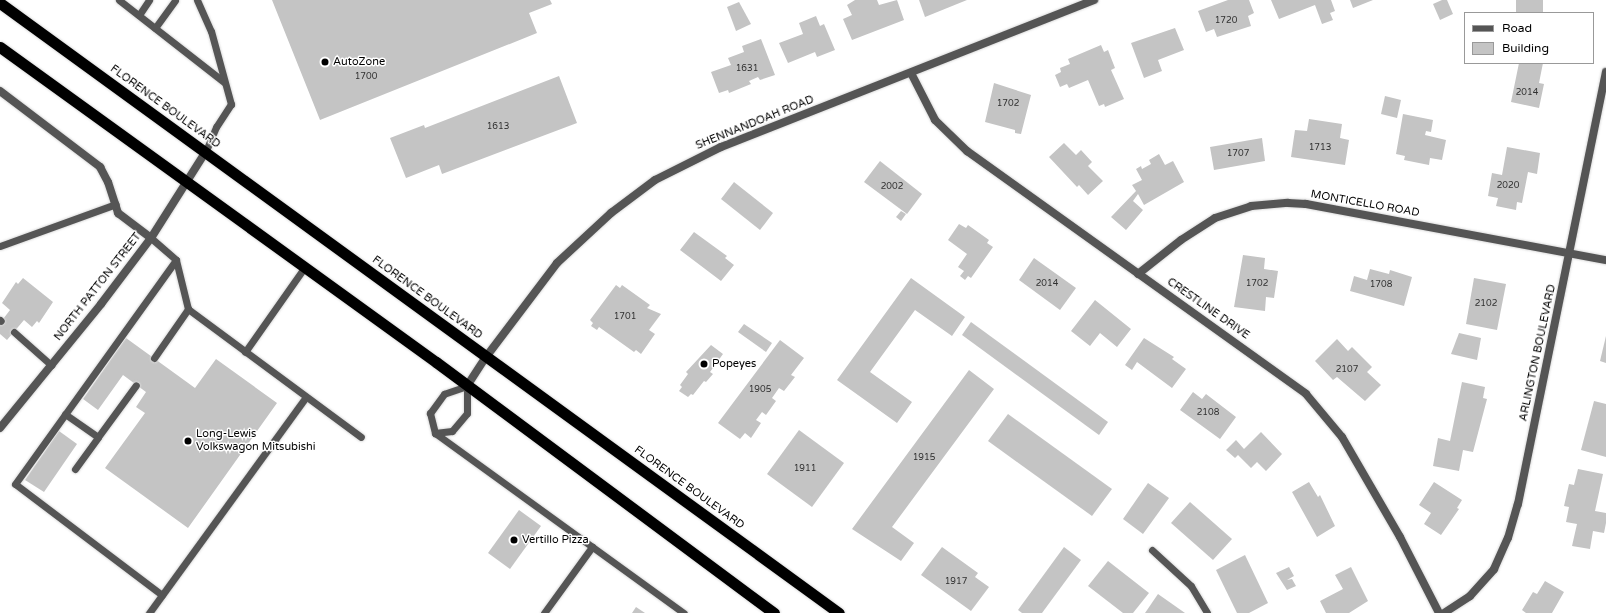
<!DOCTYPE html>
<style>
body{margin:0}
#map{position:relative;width:1606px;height:613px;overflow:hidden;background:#fff;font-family:"Varela Round",sans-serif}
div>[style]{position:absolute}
.building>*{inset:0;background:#c4c4c4}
.roads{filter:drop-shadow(0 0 1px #dbdbdb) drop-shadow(0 0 1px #dbdbdb)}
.service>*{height:7px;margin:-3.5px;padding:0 3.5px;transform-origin:3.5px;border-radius:3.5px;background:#555}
.minor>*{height:8px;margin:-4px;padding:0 4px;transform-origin:4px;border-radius:4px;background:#555}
.tertiary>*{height:8px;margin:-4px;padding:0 4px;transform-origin:4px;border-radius:4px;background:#555}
.trunk>*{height:11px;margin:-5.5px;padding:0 5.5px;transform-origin:5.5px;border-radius:5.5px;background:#000}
.dots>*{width:11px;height:11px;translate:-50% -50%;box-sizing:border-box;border:2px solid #fff;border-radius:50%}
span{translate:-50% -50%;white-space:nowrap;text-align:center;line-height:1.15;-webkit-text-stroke:3px #fff;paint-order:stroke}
.number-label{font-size:9px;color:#313131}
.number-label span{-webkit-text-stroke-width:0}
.poi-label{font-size:11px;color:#000}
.left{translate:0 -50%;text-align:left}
.street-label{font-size:11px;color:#000}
.legend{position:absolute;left:1464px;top:12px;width:130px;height:52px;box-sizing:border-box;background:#fff;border:1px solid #999;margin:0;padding:5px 7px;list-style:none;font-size:12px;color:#000}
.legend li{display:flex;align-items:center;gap:8px;height:20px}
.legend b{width:20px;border:1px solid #999}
</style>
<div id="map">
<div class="building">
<div style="clip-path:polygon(272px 0,550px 0,552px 4px,529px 13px,537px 33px,320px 120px)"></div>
<div style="clip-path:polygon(855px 0,877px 0,879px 5px,897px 0,904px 20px,852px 40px,843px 19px,852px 15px,847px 5px)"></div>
<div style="clip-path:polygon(919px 0,967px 0,925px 17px)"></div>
<div style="clip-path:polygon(1228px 0,1249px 0,1254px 13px,1248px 16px,1251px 26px,1217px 37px,1214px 29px,1206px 32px,1198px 11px)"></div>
<div style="clip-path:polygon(1271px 0,1331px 0,1335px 11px,1330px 13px,1333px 20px,1322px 24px,1315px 5px,1279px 19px)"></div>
<div style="clip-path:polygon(1350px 0,1373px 0,1353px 8px)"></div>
<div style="clip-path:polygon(1442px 0,1447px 0,1453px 14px,1440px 20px,1433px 4px)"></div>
<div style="clip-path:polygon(1516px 0,1543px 0,1543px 13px,1516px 13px)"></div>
<div style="clip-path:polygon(739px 2px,751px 24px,736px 31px,727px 7px)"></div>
<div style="clip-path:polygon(816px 16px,820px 26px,824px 24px,835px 50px,817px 57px,815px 52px,788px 63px,779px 43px,803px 34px,799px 23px)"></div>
<div style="clip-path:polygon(1175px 28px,1184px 50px,1158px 60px,1162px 71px,1144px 78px,1131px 43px)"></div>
<div style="clip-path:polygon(761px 39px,775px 75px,760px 80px,758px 77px,749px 81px,751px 84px,729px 93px,728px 90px,719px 93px,711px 72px,731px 65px,728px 58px,744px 52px,742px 46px)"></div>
<div style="clip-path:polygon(1101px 45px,1104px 52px,1108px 50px,1115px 68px,1111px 70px,1124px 99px,1105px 107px,1104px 104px,1099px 106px,1088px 80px,1069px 88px,1067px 84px,1060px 87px,1055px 75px,1061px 72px,1060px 68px,1070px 64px,1068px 59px)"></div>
<div style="clip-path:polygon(1519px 63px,1543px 63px,1539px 83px,1544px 84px,1539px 108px,1511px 102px)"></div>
<div style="clip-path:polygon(559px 76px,577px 123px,442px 174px,439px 165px,406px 178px,390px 138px,424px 125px,425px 128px)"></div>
<div style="clip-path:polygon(994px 83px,1031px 95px,1021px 134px,1015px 133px,1015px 130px,985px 122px)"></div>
<div style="clip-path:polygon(1385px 96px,1401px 100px,1397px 118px,1381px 114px)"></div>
<div style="clip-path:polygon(1403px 114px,1433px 120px,1431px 132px,1426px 131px,1425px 135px,1446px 140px,1442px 160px,1430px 158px,1429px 165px,1404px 160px,1405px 156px,1396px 154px)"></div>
<div style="clip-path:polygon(1309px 119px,1342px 124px,1340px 138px,1349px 140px,1345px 165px,1291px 157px,1295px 130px,1307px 131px)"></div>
<div style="clip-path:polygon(1262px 138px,1265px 161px,1214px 170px,1210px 147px)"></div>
<div style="clip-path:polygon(1064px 143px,1076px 155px,1081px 150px,1092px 162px,1088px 166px,1103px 181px,1088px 195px,1079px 185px,1077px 187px,1049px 157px)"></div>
<div style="clip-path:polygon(1507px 147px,1540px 153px,1537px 174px,1528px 172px,1522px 203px,1517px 202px,1516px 210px,1496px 206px,1498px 198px,1488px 196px,1492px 173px,1502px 175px)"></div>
<div style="clip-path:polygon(1159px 154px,1165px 165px,1173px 161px,1184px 182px,1144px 205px,1138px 194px,1133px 201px,1143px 210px,1126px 230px,1111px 217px,1136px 191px,1132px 185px,1142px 180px,1136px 169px,1141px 166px,1142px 169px,1151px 164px,1149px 160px)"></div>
<div style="clip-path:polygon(880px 161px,922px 194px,907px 214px,864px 182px)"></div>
<div style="clip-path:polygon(734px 182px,773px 213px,760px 230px,721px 199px)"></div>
<div style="clip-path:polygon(901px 211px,906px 214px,901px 221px,896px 217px)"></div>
<div style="clip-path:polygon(959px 224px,966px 228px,968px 225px,989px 240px,987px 243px,993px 247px,971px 278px,968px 276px,965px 280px,960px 276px,964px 271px,958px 267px,967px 254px,948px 240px)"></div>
<div style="clip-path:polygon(694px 232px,727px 256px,725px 258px,734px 265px,721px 281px,680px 250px)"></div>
<div style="clip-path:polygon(1243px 255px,1265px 258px,1264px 269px,1278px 271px,1274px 298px,1266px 297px,1265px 311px,1234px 307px)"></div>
<div style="clip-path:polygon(1034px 258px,1076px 288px,1060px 310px,1019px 280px)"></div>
<div style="clip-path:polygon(1370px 269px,1389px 274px,1390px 270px,1412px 277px,1404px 306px,1350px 291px,1354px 276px,1367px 280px)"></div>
<div style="clip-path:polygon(23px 278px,53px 302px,39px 323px,37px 321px,32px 327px,24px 320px,7px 340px,0 334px,0 323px,10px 310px,2px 303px,16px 282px,18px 284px)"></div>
<div style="clip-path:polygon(911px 278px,965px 317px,952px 336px,915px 310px,870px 372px,912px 402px,897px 423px,837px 380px)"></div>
<div style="clip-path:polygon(1474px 278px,1506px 284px,1497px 330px,1466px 324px)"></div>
<div style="clip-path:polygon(616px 285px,620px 288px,622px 285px,650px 305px,647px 308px,661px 314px,649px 330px,655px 334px,641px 354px,636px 350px,634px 352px,599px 327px,597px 330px,591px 326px,593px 323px,590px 320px)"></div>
<div style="clip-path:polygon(1095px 300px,1131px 329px,1117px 347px,1100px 333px,1090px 346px,1071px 331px)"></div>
<div style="clip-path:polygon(971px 322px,1108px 422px,1099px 435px,962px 335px)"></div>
<div style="clip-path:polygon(744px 324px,772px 343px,766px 352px,738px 332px)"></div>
<div style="clip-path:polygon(1459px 333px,1481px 338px,1477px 360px,1451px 354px)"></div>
<div style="clip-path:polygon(1606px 336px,1606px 363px,1600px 361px)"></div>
<div style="clip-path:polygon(126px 338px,195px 388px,216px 359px,277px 403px,188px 528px,105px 468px,145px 413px,136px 407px,146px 392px,123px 375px,98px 410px,83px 399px)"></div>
<div style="clip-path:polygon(1144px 338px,1174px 357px,1172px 359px,1186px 369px,1172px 388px,1137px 362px,1132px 370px,1125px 365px)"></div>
<div style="clip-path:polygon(1337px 339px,1348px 351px,1352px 347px,1372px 367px,1367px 372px,1381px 385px,1365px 401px,1337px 377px,1333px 380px,1315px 361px)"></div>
<div style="clip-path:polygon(780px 340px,804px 358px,791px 375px,795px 377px,784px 391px,779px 388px,772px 398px,776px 401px,766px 415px,762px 412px,756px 420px,761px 423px,751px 438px,745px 433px,740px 439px,718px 423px)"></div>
<div style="clip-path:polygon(711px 345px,723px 354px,710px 372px,713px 374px,706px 382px,704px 381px,693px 395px,691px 394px,688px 397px,679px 391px,682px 387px,680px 385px,688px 374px,686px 372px)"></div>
<div style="clip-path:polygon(969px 370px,994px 389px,892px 527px,914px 543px,901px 561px,852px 529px)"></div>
<div style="clip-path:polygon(1462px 382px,1485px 387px,1483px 398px,1487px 399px,1473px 452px,1463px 450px,1459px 471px,1433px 466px,1438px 438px,1450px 441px)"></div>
<div style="clip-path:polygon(1193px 392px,1202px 399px,1206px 394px,1236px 417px,1220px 439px,1180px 410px)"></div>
<div style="clip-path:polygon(1594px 401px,1606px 404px,1606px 457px,1581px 450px)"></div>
<div style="clip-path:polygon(1008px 414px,1112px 489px,1092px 516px,988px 441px)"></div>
<div style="clip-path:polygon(799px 430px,844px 463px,812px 507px,767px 474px)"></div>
<div style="clip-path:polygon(59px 431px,77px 444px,44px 492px,25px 480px)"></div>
<div style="clip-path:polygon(1261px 432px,1282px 454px,1266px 471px,1257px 462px,1251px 468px,1238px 455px,1235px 458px,1226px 450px,1236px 440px,1244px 449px)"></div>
<div style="clip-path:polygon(1578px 469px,1603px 474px,1595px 511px,1606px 513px,1606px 523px,1604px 533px,1593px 531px,1590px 549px,1572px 546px,1577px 524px,1566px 522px,1569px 507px,1564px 506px,1569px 484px,1574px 485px)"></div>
<div style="clip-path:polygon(1309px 482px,1318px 497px,1320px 495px,1335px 526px,1317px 537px,1292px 492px)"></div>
<div style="clip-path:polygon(1434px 482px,1462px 500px,1457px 508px,1459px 509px,1441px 535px,1424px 524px,1431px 513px,1419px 505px)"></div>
<div style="clip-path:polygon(1148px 483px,1169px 498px,1143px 534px,1123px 519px)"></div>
<div style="clip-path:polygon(1190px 502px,1232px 539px,1213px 560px,1171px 523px)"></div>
<div style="clip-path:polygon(519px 510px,541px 526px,510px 569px,488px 553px)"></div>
<div style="clip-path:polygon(942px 547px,978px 573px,975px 577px,989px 587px,971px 611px,921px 575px)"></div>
<div style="clip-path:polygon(1064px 547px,1081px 560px,1042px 613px,1022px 613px,1018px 610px)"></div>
<div style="clip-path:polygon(1245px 555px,1268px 603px,1249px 613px,1237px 613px,1216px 570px)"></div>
<div style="clip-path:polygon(1108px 561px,1149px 593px,1133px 613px,1123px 613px,1088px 586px)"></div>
<div style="clip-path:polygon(1289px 567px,1294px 576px,1287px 580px,1292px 579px,1296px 586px,1287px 590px,1276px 573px)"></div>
<div style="clip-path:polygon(1351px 567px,1368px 601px,1349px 613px,1326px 613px,1320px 601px,1343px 589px,1335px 575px)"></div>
<div style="clip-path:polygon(1545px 581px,1564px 592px,1552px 613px,1526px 613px,1522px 610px,1533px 592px,1537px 594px)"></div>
<div style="clip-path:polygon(1158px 594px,1185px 613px,1145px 613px)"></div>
<div style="clip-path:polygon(636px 607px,645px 613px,632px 613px)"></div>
</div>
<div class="roads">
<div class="service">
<div style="left:119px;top:0;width:133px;rotate:38deg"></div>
<div style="left:197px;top:0;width:34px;rotate:66deg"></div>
<div style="left:211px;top:31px;width:76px;rotate:74.7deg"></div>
<div style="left:231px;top:104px;width:27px;rotate:123deg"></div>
<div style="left:216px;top:127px;width:28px;rotate:113deg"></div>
<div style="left:139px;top:15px;width:18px;rotate:-56deg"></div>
<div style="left:155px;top:28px;width:34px;rotate:-54deg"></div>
<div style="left:151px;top:238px;width:33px;rotate:41deg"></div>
<div style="left:176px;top:260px;width:50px;rotate:76.2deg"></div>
<div style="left:188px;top:309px;width:215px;rotate:36.5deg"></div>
<div style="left:0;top:246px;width:123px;rotate:-19.9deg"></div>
<div style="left:0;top:320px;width:1px;rotate:45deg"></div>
<div style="left:14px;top:332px;width:50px;rotate:41.7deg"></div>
<div style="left:245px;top:352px;width:103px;rotate:-54.9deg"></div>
<div style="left:154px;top:358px;width:60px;rotate:-55.2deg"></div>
<div style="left:65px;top:414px;width:40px;rotate:34.9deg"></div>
<div style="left:98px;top:437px;width:64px;rotate:-53.8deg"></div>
<div style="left:435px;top:433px;width:17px;rotate:-7deg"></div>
<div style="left:452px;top:431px;width:23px;rotate:-50deg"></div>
<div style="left:467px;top:413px;width:27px;rotate:-90deg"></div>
<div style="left:467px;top:386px;width:24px;rotate:161deg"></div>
<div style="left:444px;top:394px;width:24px;rotate:126deg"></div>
<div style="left:430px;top:413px;width:21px;rotate:76deg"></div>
<div style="left:435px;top:433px;width:307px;rotate:35.9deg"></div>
<div style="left:75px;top:469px;width:39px;rotate:-54deg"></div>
<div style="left:1152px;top:550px;width:53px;rotate:42.7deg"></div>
<div style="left:1191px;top:586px;width:31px;rotate:59deg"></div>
<div style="left:162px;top:595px;width:184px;rotate:-142.9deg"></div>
<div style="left:15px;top:484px;width:276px;rotate:-54.3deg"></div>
<div style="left:149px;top:613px;width:267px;rotate:-54deg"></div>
<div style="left:544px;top:613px;width:82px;rotate:-54deg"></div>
</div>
<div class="minor">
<div style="left:911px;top:73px;width:53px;rotate:62.9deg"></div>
<div style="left:935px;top:120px;width:45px;rotate:44.1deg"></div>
<div style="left:967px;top:151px;width:417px;rotate:35.6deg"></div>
<div style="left:1306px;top:394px;width:56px;rotate:50.1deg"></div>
<div style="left:1342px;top:437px;width:116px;rotate:59.9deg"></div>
<div style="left:1400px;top:537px;width:85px;rotate:62.8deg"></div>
<div style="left:0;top:91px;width:126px;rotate:37.2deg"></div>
<div style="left:100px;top:167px;width:17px;rotate:62deg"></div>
<div style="left:108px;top:182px;width:33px;rotate:72deg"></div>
<div style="left:118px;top:213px;width:41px;rotate:37.1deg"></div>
<div style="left:1138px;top:274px;width:55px;rotate:-38.3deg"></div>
<div style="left:1181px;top:240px;width:40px;rotate:-32.9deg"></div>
<div style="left:1215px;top:218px;width:38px;rotate:-18deg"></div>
<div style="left:1251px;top:206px;width:37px;rotate:-5deg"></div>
<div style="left:1288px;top:203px;width:18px;rotate:3deg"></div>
<div style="left:1306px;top:204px;width:305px;rotate:10.6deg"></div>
<div style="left:467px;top:386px;width:35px;rotate:-57deg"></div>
<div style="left:486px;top:357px;width:118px;rotate:-52.9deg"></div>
<div style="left:557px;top:263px;width:74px;rotate:-42.8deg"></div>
<div style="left:611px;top:213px;width:55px;rotate:-36.9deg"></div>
<div style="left:655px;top:180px;width:74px;rotate:-26.6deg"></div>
<div style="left:721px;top:147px;width:401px;rotate:-21.5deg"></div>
<div style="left:1444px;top:613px;width:31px;rotate:-33deg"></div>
<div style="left:1470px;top:596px;width:36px;rotate:-48deg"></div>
<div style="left:1494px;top:569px;width:34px;rotate:-66deg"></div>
<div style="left:1508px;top:538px;width:35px;rotate:-74deg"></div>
<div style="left:1518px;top:504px;width:441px;rotate:-78.5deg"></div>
</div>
<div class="tertiary">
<div style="left:0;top:428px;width:160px;rotate:-50.8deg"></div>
<div style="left:101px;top:304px;width:83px;rotate:-52.9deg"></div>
<div style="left:151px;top:238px;width:101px;rotate:-57.6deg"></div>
</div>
<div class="trunk">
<div style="left:0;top:3px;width:1037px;rotate:36.02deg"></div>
<div style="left:0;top:47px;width:538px;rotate:35.85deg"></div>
<div style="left:436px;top:362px;width:421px;rotate:36.6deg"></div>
</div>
</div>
<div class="dots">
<div style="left:325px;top:62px;background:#000"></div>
<div style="left:704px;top:364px;background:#000"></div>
<div style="left:188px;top:441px;background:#000"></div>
<div style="left:514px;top:540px;background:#000"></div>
</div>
<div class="number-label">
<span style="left:1226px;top:21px">1720</span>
<span style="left:747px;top:69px">1631</span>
<span style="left:366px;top:77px">1700</span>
<span style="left:1527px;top:93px">2014</span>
<span style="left:1008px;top:104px">1702</span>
<span style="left:498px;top:127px">1613</span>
<span style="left:1320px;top:148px">1713</span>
<span style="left:1238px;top:154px">1707</span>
<span style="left:1508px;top:186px">2020</span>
<span style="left:892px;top:187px">2002</span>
<span style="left:1047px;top:284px">2014</span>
<span style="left:1257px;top:284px">1702</span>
<span style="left:1381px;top:285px">1708</span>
<span style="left:1486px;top:304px">2102</span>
<span style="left:625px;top:317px">1701</span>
<span style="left:1347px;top:370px">2107</span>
<span style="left:760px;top:390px">1905</span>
<span style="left:1208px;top:413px">2108</span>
<span style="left:924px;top:458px">1915</span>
<span style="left:805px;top:469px">1911</span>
<span style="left:956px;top:582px">1917</span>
</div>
<div class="poi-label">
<span class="left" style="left:333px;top:62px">AutoZone</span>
<span class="left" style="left:712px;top:364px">Popeyes</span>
<span class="left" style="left:196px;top:441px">Long-Lewis<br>Volkswagon Mitsubishi</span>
<span class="left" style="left:522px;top:540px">Vertillo Pizza</span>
</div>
<div class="street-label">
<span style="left:165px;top:107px;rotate:36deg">FLORENCE BOULEVARD</span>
<span style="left:755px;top:123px;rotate:-22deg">SHENNANDOAH ROAD</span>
<span style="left:1365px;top:204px;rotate:10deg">MONTICELLO ROAD</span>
<span style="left:98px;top:287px;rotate:-52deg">NORTH PATTON STREET</span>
<span style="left:427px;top:298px;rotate:36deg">FLORENCE BOULEVARD</span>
<span style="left:1208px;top:309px;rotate:35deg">CRESTLINE DRIVE</span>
<span style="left:1538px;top:353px;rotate:-78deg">ARLINGTON BOULEVARD</span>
<span style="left:689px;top:488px;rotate:36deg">FLORENCE BOULEVARD</span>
</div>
<ul class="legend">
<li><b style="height:5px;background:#555"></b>Road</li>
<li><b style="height:11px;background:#c4c4c4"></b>Building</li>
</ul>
</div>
